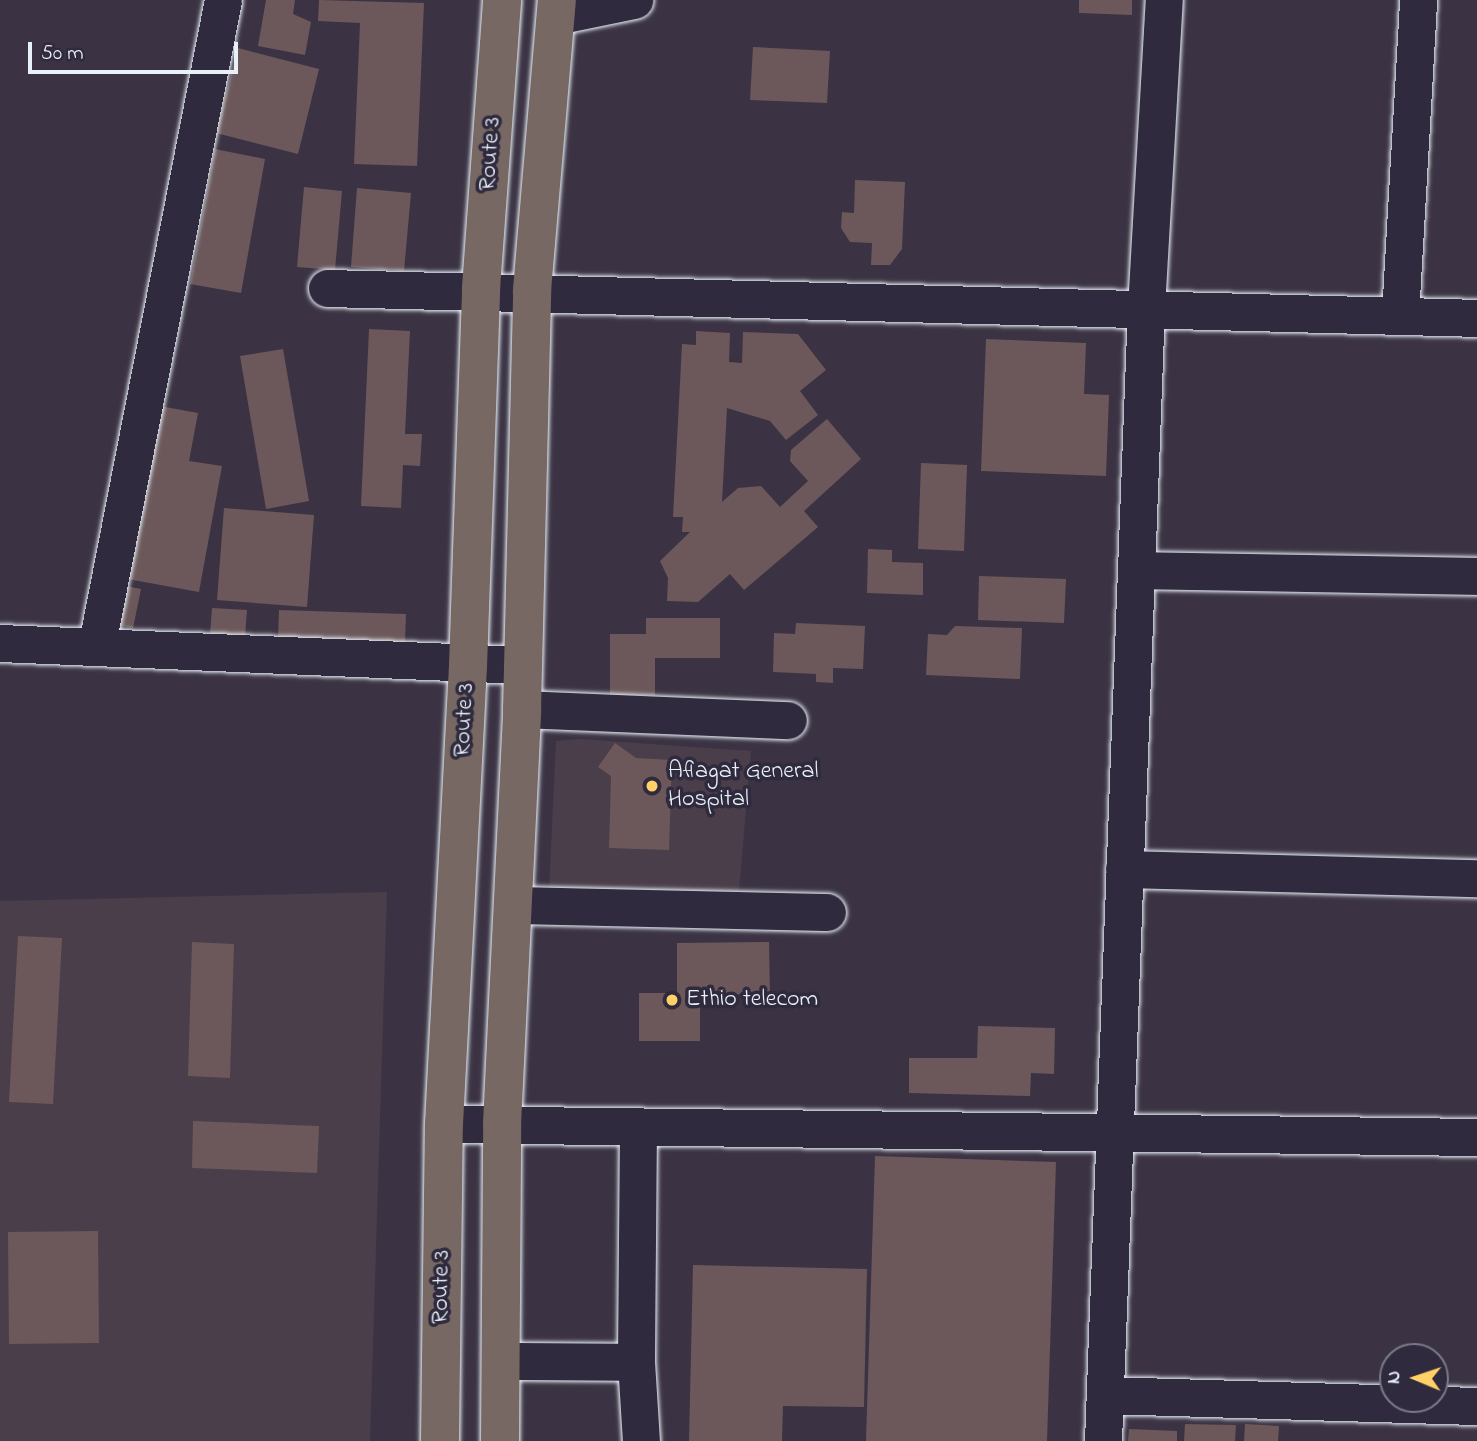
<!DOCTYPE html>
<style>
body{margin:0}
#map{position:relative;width:1477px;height:1441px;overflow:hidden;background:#3b3343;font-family:"Indie Flower",sans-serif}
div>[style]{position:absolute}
.built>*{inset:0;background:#4a3e4a}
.building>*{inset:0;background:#6c585a}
.roads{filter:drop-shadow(0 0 2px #e8f1f8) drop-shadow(0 0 2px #e8f1f8)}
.minor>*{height:37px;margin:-18.5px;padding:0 18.5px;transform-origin:18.5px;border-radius:18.5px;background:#2f2a3d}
.major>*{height:38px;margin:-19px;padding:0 19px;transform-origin:19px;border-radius:19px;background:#776864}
.dots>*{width:19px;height:19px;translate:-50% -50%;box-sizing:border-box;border:4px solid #2f2a3d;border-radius:50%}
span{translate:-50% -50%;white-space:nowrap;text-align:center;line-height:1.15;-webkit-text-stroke:7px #2f2a3d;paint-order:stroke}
.street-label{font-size:24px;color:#e8f1f8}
.poi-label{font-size:24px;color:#e8f1f8}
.left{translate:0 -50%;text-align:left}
.north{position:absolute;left:1379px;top:1343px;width:70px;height:70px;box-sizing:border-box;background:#2f2a3d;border:2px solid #797a88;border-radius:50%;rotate:272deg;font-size:19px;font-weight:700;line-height:28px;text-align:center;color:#e8f1f8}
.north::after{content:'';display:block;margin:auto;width:24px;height:32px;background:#ffd166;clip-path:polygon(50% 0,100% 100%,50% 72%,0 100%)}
.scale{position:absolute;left:28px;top:42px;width:210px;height:32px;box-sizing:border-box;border:4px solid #e8f1f8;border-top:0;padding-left:9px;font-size:21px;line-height:24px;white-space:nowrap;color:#e8f1f8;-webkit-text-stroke:5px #2f2a3d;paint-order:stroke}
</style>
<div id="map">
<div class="built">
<div style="clip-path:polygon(580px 739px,751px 751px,739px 891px,549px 891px,556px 741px)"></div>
<div style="clip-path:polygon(387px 892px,370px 1441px,0 1441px,0 901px)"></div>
</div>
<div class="building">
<div style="clip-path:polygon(266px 0,295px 0,293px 14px,311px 22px,305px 55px,258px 46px)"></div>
<div style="clip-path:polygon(319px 0,424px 3px,417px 166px,354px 164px,360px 23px,318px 21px)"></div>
<div style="clip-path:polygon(1079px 0,1132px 0,1132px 15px,1079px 13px)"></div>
<div style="clip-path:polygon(753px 47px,830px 51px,827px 103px,750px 100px)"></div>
<div style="clip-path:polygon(238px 48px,319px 69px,298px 154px,216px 133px)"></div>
<div style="clip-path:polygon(215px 149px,265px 159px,241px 293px,190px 284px)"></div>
<div style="clip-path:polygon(855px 180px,905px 182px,902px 249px,890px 265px,871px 265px,872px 243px,850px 242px,841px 228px,842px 212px,854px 213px)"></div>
<div style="clip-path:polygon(304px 187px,342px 191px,335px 270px,297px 267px)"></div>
<div style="clip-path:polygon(357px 188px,411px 193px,404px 271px,351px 267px)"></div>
<div style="clip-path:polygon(369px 329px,410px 331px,405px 434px,422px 434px,420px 466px,403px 465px,401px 508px,361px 506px)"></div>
<div style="clip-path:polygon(696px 331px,730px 333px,729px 362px,742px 363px,743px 332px,798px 334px,826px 370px,800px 391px,818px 415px,786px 440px,770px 421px,727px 408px,722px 502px,738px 488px,761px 486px,780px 507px,808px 481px,790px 461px,791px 450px,827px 419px,861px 459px,804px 511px,818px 527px,744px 590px,730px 574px,698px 602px,667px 601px,668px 578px,660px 561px,690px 532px,682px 532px,683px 517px,673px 517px,682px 344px,696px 345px)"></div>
<div style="clip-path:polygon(986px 339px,1086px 343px,1084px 394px,1109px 395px,1106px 476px,981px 471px)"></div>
<div style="clip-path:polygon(283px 349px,309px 501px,266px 509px,240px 356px)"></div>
<div style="clip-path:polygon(160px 406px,198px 413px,189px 461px,222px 466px,199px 592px,122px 578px)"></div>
<div style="clip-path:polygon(921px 463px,967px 465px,964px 551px,918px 549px)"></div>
<div style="clip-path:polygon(224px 508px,314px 515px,307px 607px,217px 600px)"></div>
<div style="clip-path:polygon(868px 549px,892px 550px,892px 562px,923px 563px,923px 595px,867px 593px)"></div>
<div style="clip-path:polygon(979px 576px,1066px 579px,1064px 623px,978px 620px)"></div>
<div style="clip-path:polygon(121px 585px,141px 589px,133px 628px,113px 624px)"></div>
<div style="clip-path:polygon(212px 608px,247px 610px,245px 637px,210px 634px)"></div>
<div style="clip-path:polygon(279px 610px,406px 614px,405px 643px,278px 639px)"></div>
<div style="clip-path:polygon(646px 618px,720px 618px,720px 658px,655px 658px,655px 695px,610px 695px,610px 634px,646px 634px)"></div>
<div style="clip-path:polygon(796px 623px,865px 626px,863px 669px,833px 668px,833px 683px,816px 682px,816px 674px,773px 672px,774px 633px,795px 634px)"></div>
<div style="clip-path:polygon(955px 626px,1022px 628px,1020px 679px,926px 675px,928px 634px,947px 635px)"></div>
<div style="clip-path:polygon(615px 743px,636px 758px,672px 760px,669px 850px,609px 848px,611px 776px,598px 767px)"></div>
<div style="clip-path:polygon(18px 936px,62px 938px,53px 1104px,9px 1102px)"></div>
<div style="clip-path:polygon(192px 942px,234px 944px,230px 1078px,188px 1076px)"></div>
<div style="clip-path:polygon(769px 942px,770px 994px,700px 995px,700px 1041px,639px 1041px,639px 993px,677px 993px,677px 943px)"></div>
<div style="clip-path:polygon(978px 1026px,1055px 1028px,1054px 1074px,1031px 1073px,1030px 1096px,909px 1093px,909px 1058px,977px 1058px)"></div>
<div style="clip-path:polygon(193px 1121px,319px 1126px,317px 1173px,192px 1168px)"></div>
<div style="clip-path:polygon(875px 1156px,1056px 1162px,1047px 1441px,866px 1441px)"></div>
<div style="clip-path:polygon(98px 1231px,99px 1343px,9px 1344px,8px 1232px)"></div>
<div style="clip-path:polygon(693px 1265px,867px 1269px,864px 1407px,783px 1406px,782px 1441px,689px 1441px)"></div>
<div style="clip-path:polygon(1185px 1424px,1236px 1425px,1235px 1441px,1184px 1441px)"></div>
<div style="clip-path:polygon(1245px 1424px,1279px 1426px,1278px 1441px,1244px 1441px)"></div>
<div style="clip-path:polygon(1129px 1429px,1177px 1431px,1177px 1441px,1128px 1441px)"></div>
</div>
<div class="roads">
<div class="minor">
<div style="left:556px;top:16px;width:80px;rotate:-11.6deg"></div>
<div style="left:327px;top:288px;width:1150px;rotate:1.49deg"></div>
<div style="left:1400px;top:315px;width:316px;rotate:-86.7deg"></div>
<div style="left:1136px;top:570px;width:341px;rotate:1deg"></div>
<div style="left:0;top:643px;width:523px;rotate:2.41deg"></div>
<div style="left:97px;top:644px;width:656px;rotate:-78.93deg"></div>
<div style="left:522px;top:709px;width:266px;rotate:2.4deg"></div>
<div style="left:1124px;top:869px;width:353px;rotate:1.5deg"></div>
<div style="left:513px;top:905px;width:314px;rotate:1.3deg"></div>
<div style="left:444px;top:1124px;width:1033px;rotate:0.72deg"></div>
<div style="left:638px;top:1126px;width:236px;rotate:90.5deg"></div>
<div style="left:636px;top:1362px;width:79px;rotate:86.4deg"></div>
<div style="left:501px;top:1361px;width:135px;rotate:0.4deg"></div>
<div style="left:1105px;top:1395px;width:372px;rotate:1.7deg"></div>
<div style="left:1103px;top:1441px;width:1134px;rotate:-87.83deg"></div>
<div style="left:1146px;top:308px;width:309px;rotate:-86.7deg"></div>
</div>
<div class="major">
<div style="left:440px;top:1441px;width:317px;rotate:-89.3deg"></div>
<div style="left:444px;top:1124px;width:459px;rotate:-87deg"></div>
<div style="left:468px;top:666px;width:378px;rotate:-88deg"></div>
<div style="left:481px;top:288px;width:289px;rotate:-85.8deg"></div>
<div style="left:500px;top:1441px;width:317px;rotate:-89.6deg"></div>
<div style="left:502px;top:1124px;width:415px;rotate:-87.2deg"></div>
<div style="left:522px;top:709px;width:419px;rotate:-88.6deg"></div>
<div style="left:532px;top:290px;width:291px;rotate:-85.1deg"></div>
</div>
</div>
<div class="dots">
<div style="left:652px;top:786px;background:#ffd166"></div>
<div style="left:672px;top:1000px;background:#ffd166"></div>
</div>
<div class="street-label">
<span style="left:491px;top:154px;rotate:-86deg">Route 3</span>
<span style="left:465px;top:720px;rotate:-87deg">Route 3</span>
<span style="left:442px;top:1287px;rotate:-89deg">Route 3</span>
</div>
<div class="poi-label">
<span class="left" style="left:668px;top:786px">Aflagat General<br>Hospital</span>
<span class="left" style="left:686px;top:1000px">Ethio telecom</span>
</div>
<div class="north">N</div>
<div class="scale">50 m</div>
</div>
